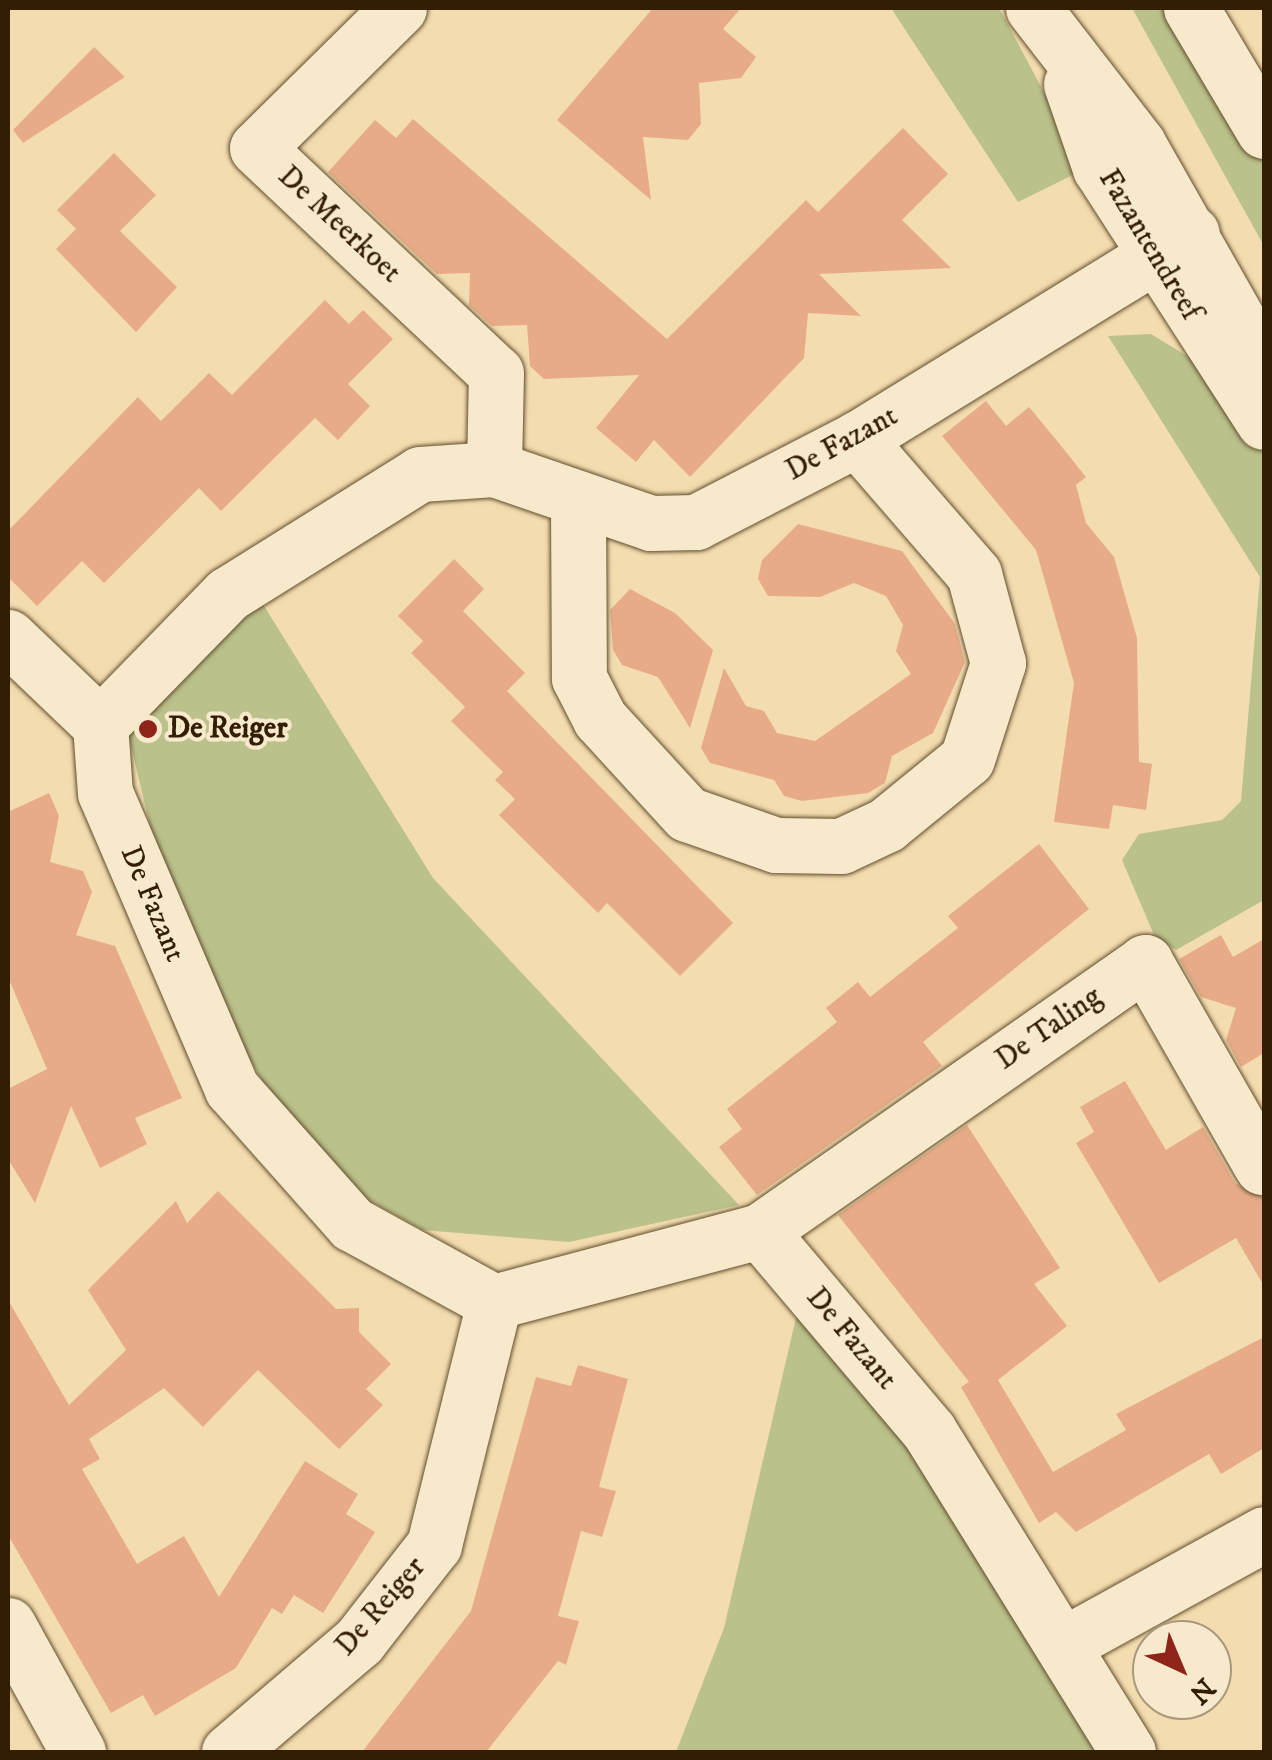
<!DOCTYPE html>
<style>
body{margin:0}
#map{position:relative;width:1272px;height:1760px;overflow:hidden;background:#f3ddb0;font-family:"IM FELL DW Pica",serif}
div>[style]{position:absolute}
.green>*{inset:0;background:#bac18b}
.building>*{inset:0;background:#e7ac87}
.roads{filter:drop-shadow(0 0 2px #634e2e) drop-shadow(0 0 2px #634e2e)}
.minor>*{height:55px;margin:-27.5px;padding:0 27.5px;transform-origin:27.5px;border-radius:27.5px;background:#f7e9cc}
.dots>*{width:28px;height:28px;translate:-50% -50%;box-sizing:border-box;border:5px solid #f7e9cc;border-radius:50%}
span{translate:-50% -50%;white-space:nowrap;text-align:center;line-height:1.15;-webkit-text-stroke:8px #f7e9cc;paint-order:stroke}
.street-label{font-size:30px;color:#331e03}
.poi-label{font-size:30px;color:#331e03;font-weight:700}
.left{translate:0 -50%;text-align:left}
.frame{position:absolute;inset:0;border:10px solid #331e03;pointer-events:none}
.north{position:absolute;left:1132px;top:1620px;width:100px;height:100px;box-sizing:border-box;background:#f7e9cc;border:2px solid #a9987c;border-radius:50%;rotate:136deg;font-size:28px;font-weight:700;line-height:40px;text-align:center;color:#331e03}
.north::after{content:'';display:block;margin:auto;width:35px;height:45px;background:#8f2418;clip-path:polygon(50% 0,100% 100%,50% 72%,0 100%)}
</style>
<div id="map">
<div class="green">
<div style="clip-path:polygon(891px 8px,999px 8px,1085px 169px,1018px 202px)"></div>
<div style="clip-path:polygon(1132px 8px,1173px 8px,1264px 159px,1264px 246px)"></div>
<div style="clip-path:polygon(1151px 334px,1205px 367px,1264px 447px,1264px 900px,1176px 950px,1154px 935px,1122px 860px,1139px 834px,1222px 820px,1241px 801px,1260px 577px,1108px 336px)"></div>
<div style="clip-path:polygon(256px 593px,433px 878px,739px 1205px,569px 1242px,423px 1230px,356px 1193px,285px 1119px,217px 1004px,159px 862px,127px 730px)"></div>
<div style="clip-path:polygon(798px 1309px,961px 1493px,1102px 1752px,676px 1752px,724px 1628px)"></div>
</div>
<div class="building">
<div style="clip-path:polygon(653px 8px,741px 8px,723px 29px,756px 57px,741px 78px,699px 83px,701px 124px,688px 140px,643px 137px,651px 200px,557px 120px)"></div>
<div style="clip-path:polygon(94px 47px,125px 77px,23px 143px,13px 130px)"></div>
<div style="clip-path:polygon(413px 119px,667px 339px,806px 200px,818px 212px,903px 128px,948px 174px,902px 220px,951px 268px,819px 274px,861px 316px,808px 313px,804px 358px,690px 477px,654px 440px,636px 462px,596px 428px,639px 375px,544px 379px,530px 366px,527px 325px,492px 326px,469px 305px,470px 273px,437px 274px,328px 172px,375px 120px,396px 138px)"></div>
<div style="clip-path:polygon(114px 153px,156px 195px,120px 231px,177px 287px,136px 332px,56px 249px,76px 229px,57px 210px)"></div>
<div style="clip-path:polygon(325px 300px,349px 324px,363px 310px,393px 339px,348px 384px,370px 406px,338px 440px,315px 418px,221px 511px,199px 488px,104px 583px,82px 561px,37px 606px,8px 577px,8px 531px,138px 397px,161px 421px,209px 373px,232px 395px)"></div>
<div style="clip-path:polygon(986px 401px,1006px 426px,1029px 407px,1058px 442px,1086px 477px,1076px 485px,1086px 523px,1114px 557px,1137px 638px,1139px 762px,1152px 764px,1146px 810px,1113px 805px,1109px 829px,1054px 822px,1074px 683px,1036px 550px,942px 436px)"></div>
<div style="clip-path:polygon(798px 524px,902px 551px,955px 624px,965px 662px,933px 733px,892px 756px,885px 783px,868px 793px,802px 801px,784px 796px,774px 780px,710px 763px,701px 748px,724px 668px,746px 706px,764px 711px,777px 733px,815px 741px,911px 674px,896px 651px,903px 625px,886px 596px,854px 583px,820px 597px,768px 596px,758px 579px,762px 560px)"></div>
<div style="clip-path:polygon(454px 559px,484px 589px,463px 611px,525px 673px,507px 691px,733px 923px,680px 976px,607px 903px,598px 913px,499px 815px,515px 799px,495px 780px,503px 772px,451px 721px,465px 707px,411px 653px,423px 641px,398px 616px)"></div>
<div style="clip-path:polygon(630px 589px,675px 613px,713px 650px,690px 728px,658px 677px,622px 665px,613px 650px,610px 610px)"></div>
<div style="clip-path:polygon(49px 793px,59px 816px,50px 862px,83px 871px,92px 892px,76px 935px,115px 946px,182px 1098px,135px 1118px,147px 1144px,100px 1168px,71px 1106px,35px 1203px,8px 1159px,8px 1089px,47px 1069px,8px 977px,8px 812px)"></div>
<div style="clip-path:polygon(1039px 844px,1089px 909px,923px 1042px,942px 1066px,757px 1195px,719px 1147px,742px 1129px,727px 1109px,837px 1022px,826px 1008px,858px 982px,870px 997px,958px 928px,948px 916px)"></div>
<div style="clip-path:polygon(1221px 935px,1233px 957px,1264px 939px,1264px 1053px,1241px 1067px,1226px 1040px,1236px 1008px,1201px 997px,1179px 959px)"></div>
<div style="clip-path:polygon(1125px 1081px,1166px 1150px,1203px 1127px,1235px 1183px,1264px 1198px,1264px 1286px,1236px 1238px,1159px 1283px,1076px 1143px,1094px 1132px,1080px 1107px)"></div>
<div style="clip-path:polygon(967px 1125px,1060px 1268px,1034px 1284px,1067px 1326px,998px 1380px,1053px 1472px,1126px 1430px,1116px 1414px,1264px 1337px,1264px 1448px,1221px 1474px,1209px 1454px,1076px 1532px,1056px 1512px,1039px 1523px,961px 1387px,969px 1382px,838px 1215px)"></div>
<div style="clip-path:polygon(218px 1191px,336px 1309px,359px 1308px,359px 1332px,391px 1364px,366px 1389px,383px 1405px,339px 1449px,258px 1370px,203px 1427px,164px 1388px,89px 1439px,100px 1459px,82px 1469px,137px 1564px,184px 1536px,219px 1597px,305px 1461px,358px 1494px,346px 1514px,375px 1532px,323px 1613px,294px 1595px,282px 1614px,272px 1608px,236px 1668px,155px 1716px,143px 1695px,111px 1713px,8px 1535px,8px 1300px,69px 1405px,126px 1350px,88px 1290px,176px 1201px,187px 1223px)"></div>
<div style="clip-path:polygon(578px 1365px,628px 1379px,599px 1487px,616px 1491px,602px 1537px,581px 1531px,558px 1616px,579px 1621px,566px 1665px,558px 1661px,486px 1752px,362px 1752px,471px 1611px,536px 1377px,571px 1386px)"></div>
</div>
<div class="roads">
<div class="minor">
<div style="left:399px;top:8px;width:199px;rotate:135.4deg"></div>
<div style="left:257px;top:148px;width:328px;rotate:43.3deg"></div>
<div style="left:496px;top:373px;width:96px;rotate:91.2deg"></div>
<div style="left:1033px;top:8px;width:172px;rotate:52.3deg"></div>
<div style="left:1138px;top:144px;width:255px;rotate:60.4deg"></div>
<div style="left:1191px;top:8px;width:143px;rotate:59.3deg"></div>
<div style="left:1071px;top:84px;width:89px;rotate:71deg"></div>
<div style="left:1100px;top:168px;width:302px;rotate:57.2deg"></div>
<div style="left:578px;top:503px;width:175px;rotate:89.7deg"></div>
<div style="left:579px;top:678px;width:46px;rotate:62.9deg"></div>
<div style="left:600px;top:719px;width:129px;rotate:47.5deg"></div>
<div style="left:687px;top:814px;width:94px;rotate:19.2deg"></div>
<div style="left:776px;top:845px;width:65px;rotate:0.9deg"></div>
<div style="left:841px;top:846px;width:50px;rotate:-25deg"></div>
<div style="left:886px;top:825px;width:104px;rotate:-39.2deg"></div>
<div style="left:967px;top:759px;width:101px;rotate:-72.1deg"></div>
<div style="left:998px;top:663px;width:92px;rotate:-105.1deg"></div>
<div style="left:974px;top:574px;width:179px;rotate:-130.9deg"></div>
<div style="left:8px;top:637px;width:127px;rotate:43.7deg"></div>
<div style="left:760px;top:1231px;width:470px;rotate:-34.9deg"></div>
<div style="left:1145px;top:962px;width:236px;rotate:60.3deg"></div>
<div style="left:8px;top:1625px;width:145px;rotate:61.1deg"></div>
<div style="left:1066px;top:1643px;width:226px;rotate:-28.8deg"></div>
<div style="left:229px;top:1752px;width:171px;rotate:-40.5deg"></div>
<div style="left:359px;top:1641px;width:122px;rotate:-52deg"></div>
<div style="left:434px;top:1545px;width:250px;rotate:-76.1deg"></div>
<div style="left:1128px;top:1752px;width:378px;rotate:-121.8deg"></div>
<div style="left:929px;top:1431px;width:262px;rotate:-130.2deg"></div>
<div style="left:760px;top:1231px;width:275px;rotate:165.1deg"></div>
<div style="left:494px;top:1302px;width:162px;rotate:-151.2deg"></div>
<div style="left:352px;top:1224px;width:181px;rotate:-131.6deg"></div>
<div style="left:232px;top:1089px;width:322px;rotate:-113.2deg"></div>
<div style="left:105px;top:793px;width:68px;rotate:-94.2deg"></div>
<div style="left:100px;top:725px;width:183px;rotate:-45.7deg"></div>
<div style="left:228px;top:594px;width:226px;rotate:-32deg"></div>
<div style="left:420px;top:474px;width:74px;rotate:-3.9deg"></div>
<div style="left:494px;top:469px;width:166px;rotate:19deg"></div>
<div style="left:651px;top:523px;width:45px;rotate:-1.3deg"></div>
<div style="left:696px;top:522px;width:181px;rotate:-27.3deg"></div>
<div style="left:857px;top:439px;width:393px;rotate:-31.6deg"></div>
</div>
</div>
<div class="dots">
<div style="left:148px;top:729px;background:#8f2418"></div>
</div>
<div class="street-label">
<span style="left:339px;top:225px;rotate:43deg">De Meerkoet</span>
<span style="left:1149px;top:245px;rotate:59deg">Fazantendreef</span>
<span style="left:842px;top:444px;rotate:-29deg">De Fazant</span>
<span style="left:152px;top:904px;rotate:67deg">De Fazant</span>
<span style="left:1049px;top:1029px;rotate:-35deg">De Taling</span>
<span style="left:851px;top:1339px;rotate:50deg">De Fazant</span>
<span style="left:381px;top:1607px;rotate:-49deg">De Reiger</span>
</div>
<div class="poi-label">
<span class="left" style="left:168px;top:729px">De Reiger</span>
</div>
<div class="frame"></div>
<div class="north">N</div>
</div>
